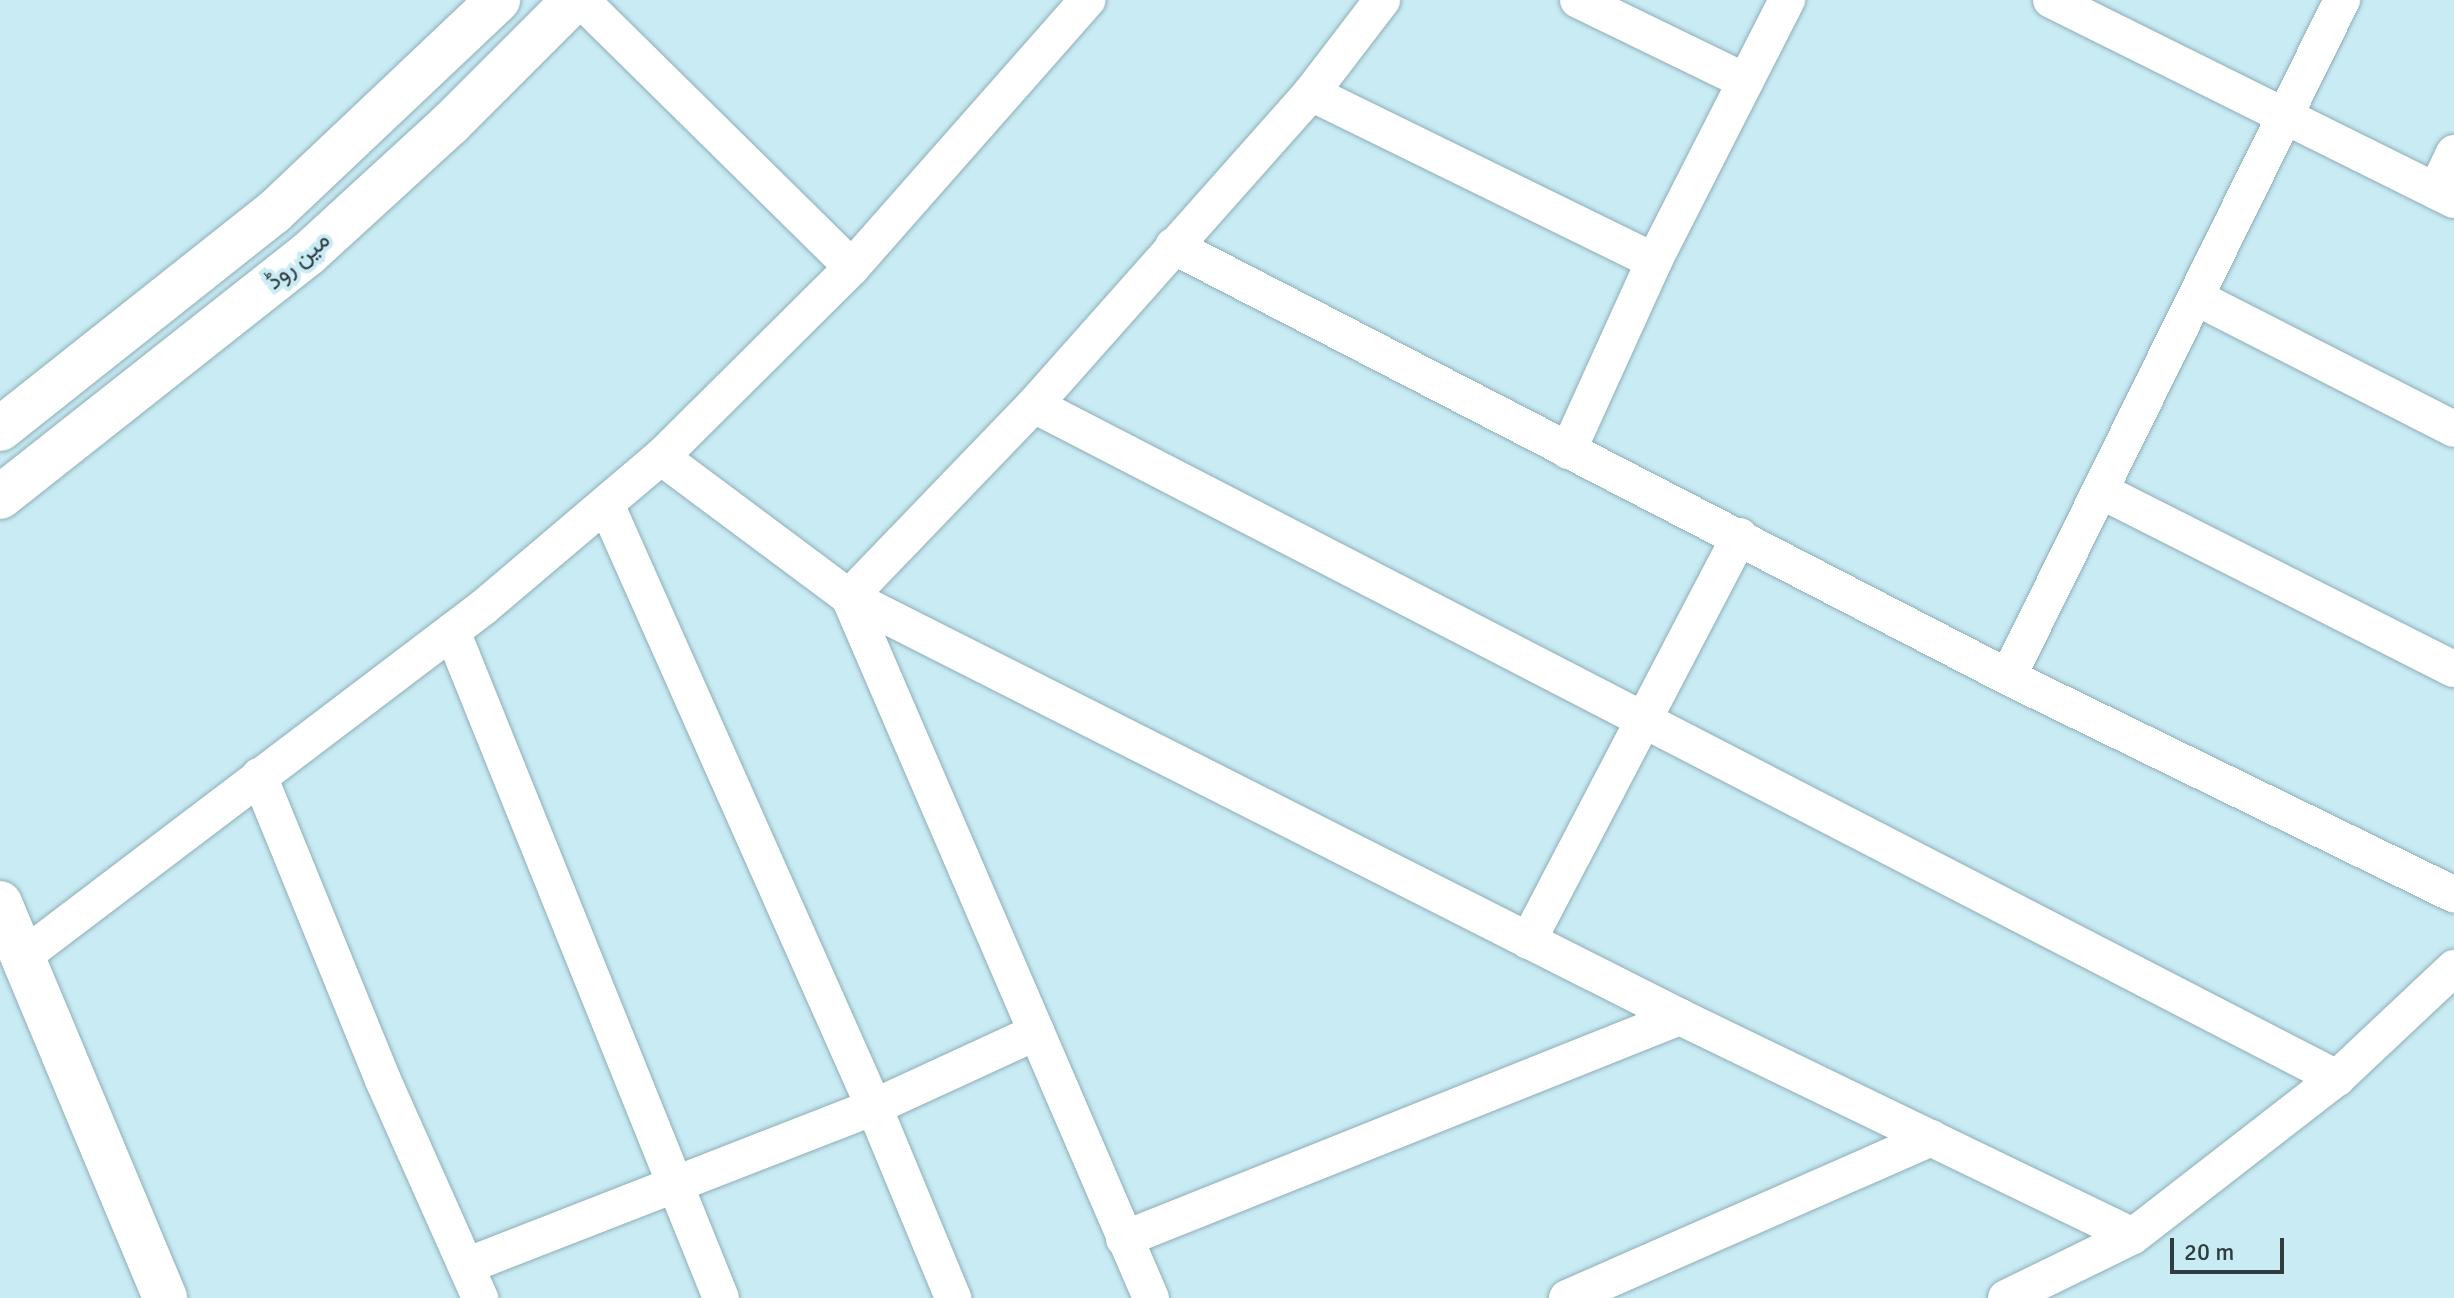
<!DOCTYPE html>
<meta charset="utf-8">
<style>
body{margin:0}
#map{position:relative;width:2454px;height:1298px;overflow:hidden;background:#c9ebf4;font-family:Signika,Vazirmatn,sans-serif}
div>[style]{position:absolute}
.roads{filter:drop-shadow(0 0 2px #8eaeb7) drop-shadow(0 0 2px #8eaeb7)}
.street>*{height:36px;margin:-18px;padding:0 18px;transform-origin:18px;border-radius:18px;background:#fff}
.secondary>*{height:44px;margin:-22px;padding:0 22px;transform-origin:22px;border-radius:22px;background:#fff}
span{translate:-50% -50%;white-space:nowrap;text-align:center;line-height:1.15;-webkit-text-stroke:8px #c9ebf4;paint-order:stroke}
.street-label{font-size:24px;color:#2f3d40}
.scale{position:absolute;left:2170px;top:1238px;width:114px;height:36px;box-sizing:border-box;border:4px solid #2f3d40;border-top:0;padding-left:10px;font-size:24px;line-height:28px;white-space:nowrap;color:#2f3d40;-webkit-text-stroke:6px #c9ebf4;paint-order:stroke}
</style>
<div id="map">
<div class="roads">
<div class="street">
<div style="left:581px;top:0;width:380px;rotate:44.6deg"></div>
<div style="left:1578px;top:0;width:186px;rotate:25.9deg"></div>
<div style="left:2051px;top:0;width:450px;rotate:26.4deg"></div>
<div style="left:1311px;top:93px;width:382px;rotate:26.1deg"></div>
<div style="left:2436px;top:191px;width:42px;rotate:-64.7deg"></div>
<div style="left:1173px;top:246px;width:940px;rotate:27.3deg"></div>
<div style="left:2008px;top:677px;width:496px;rotate:26deg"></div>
<div style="left:2197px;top:298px;width:288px;rotate:27deg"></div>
<div style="left:1034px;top:405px;width:1467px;rotate:27.32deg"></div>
<div style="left:1568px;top:451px;width:209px;rotate:-65.6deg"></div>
<div style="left:1654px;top:261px;width:293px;rotate:-63deg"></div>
<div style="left:661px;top:457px;width:234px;rotate:36.7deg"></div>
<div style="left:849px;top:597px;width:931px;rotate:26.81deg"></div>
<div style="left:1680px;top:1017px;width:503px;rotate:25.8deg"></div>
<div style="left:2101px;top:491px;width:395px;rotate:26.8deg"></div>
<div style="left:606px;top:504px;width:660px;rotate:66.04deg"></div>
<div style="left:874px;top:1107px;width:207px;rotate:67.5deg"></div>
<div style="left:452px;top:631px;width:719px;rotate:68.04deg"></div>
<div style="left:2008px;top:677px;width:755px;rotate:-63.74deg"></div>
<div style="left:259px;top:776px;width:328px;rotate:67.8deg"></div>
<div style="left:383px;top:1080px;width:239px;rotate:66deg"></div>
<div style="left:1528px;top:941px;width:457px;rotate:-62.4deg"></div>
<div style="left:21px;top:958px;width:582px;rotate:-37.18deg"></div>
<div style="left:485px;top:606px;width:231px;rotate:-40.3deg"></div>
<div style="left:661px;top:457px;width:269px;rotate:-44.8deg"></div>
<div style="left:852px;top:267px;width:356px;rotate:-48.6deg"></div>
<div style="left:1124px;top:1239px;width:599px;rotate:-21.77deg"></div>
<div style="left:466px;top:1266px;width:438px;rotate:-21.3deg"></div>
<div style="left:874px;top:1107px;width:179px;rotate:-24.7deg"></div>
<div style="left:1151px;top:1298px;width:763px;rotate:-113.31deg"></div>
<div style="left:849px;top:597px;width:267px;rotate:-46.1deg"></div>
<div style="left:1034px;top:405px;width:417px;rotate:-48.4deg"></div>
<div style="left:1311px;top:93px;width:117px;rotate:-52.6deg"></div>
<div style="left:1567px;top:1298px;width:398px;rotate:-23.7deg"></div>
<div style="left:2006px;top:1298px;width:141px;rotate:-26deg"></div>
<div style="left:2133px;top:1236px;width:258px;rotate:-37.8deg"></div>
<div style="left:2337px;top:1078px;width:161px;rotate:-43.2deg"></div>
</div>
<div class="secondary">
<div style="left:0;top:429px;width:348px;rotate:-38.4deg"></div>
<div style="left:273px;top:213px;width:310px;rotate:-43.4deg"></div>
<div style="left:0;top:497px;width:392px;rotate:-38.3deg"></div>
<div style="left:308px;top:254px;width:193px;rotate:-42.5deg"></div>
<div style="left:450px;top:124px;width:175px;rotate:-45deg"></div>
<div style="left:0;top:903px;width:428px;rotate:67.3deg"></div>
</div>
</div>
<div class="street-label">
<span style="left:298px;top:261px;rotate:-40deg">مین روڈ</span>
</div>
<div class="scale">20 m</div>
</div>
